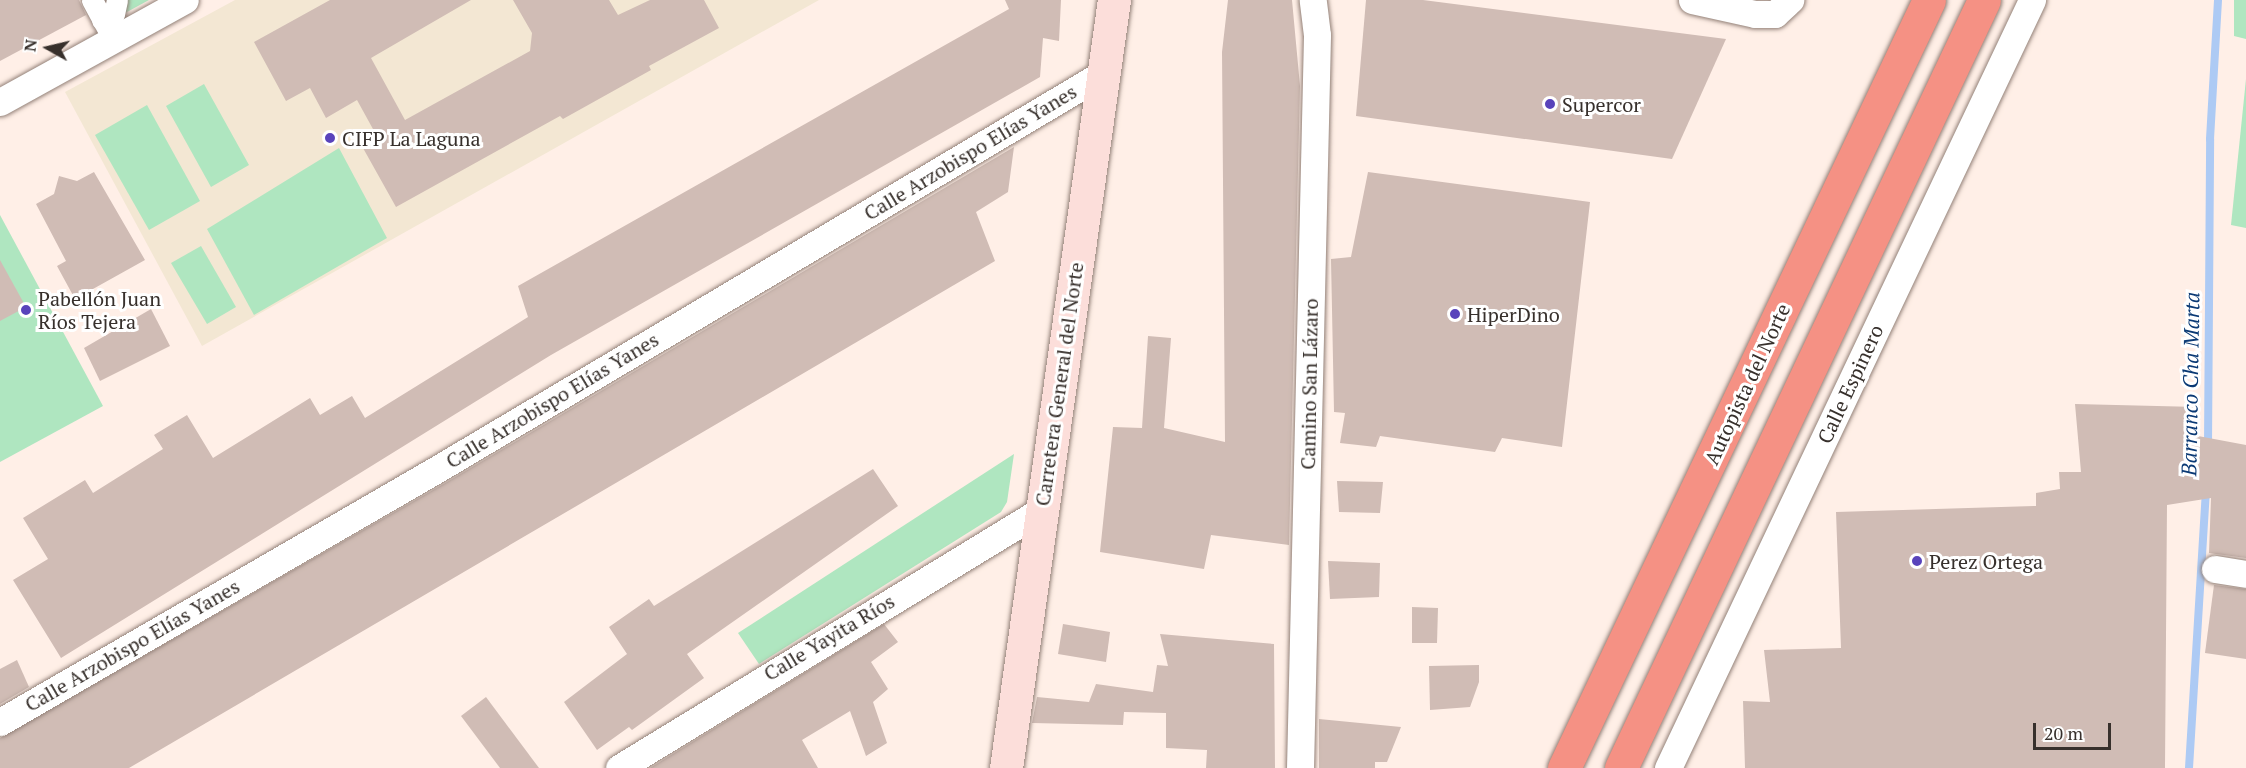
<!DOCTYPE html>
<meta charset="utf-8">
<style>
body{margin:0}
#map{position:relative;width:2246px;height:768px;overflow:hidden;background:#ffefe7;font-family:"PT Serif",serif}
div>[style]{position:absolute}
.education>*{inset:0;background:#f3e7d3}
.green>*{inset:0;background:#afe6c0}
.stream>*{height:8px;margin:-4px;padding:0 4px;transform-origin:4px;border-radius:4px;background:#adcaf4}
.building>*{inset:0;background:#d0bcb5}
.roads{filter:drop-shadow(0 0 2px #938178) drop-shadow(0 0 2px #938178)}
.pedestrian>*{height:21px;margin:-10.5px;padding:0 10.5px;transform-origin:10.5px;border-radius:10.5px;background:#fff}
.minor>*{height:27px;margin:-13.5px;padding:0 13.5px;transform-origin:13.5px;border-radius:13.5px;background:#fff}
.secondary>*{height:33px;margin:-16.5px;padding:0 16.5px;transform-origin:16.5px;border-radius:16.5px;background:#fcdeda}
.motorway>*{height:33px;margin:-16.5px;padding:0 16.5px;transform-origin:16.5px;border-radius:16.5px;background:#f59184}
.dots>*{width:16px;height:16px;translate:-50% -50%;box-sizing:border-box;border:3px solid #fff;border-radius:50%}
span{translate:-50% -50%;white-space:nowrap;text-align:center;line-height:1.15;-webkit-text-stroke:6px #fff;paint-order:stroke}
.poi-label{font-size:20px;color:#37302c}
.left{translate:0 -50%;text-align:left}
.street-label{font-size:20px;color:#37302c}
.water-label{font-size:21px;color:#0a3974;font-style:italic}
.north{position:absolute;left:18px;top:18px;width:60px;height:60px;-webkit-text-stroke:4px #fff;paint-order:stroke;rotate:278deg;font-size:16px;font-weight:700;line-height:24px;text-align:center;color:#37302c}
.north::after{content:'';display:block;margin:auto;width:21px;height:27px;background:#37302c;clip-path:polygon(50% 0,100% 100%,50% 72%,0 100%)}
.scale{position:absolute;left:2033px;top:723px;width:78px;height:27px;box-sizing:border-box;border:3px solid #37302c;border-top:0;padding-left:8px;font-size:18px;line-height:21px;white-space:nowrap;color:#37302c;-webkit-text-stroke:4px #fff;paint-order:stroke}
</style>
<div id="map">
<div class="education">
<div style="clip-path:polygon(235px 0,819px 0,202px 346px,65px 92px)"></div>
</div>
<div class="green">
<div style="clip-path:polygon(106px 0,149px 0,116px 18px)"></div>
<div style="clip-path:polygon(2234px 0,2246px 0,2246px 39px,2234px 36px)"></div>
<div style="clip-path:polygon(2246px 79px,2246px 228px,2231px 225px)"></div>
<div style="clip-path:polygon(204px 84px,249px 165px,211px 187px,166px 106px)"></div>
<div style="clip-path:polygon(147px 105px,200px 201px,149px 230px,95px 135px)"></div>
<div style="clip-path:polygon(339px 148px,387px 238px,254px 315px,207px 229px)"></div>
<div style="clip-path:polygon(0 215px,103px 406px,0 462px)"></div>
<div style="clip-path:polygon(201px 246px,236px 307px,207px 324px,171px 263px)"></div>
<div style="clip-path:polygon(1014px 454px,1007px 502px,1001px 512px,759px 664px,738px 633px)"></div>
</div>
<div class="stream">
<div style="left:2208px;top:446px;width:307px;rotate:-89.6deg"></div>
<div style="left:2210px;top:139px;width:139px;rotate:-86.7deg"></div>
<div style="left:2189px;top:768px;width:278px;rotate:-86.5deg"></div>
</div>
<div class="building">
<div style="clip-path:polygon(0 0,79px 0,86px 15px,0 61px)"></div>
<div style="clip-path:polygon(330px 0,471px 0,371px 58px,405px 120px,530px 51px,532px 33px,513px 0,609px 0,618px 15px,650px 0,704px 0,719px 28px,649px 66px,651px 70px,563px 119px,560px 116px,396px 207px,363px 148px,379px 140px,357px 100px,326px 118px,310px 88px,286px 101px,254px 42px)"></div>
<div style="clip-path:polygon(1005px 0,1061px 0,1059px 41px,1043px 38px,1040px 77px,551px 355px,61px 658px,13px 580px,48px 559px,23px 518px,85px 480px,93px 493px,163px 449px,154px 435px,187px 415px,213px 458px,310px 398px,320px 415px,352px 396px,365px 418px,528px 317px,518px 286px,1009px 9px)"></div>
<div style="clip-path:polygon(1228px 0,1292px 0,1300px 86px,1289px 545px,1211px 535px,1204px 569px,1100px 552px,1113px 427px,1142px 428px,1148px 336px,1171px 338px,1164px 428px,1225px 442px,1222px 52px)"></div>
<div style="clip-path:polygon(1366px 0,1423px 0,1726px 39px,1672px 159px,1356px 116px)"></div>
<div style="clip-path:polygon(1014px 147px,1008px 192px,976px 212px,995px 261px,129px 768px,0 768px,0 738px,447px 482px)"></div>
<div style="clip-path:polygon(94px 172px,145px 260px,75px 299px,57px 266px,66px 261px,36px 204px,54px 194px,59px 176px,77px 181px)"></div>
<div style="clip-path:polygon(1368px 172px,1590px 202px,1562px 447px,1502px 438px,1495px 452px,1380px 436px,1376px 447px,1340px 443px,1345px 413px,1334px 412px,1331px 259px,1351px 257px)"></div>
<div style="clip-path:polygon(0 260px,26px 307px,0 321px)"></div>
<div style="clip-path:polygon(151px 309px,170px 346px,100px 381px,84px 348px)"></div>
<div style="clip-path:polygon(2075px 404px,2198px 407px,2198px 436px,2246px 445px,2246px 558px,2209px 553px,2211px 498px,2167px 505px,2165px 768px,1745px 768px,1743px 701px,1770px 702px,1764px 650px,1841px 648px,1836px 512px,2036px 506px,2036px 493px,2060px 489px,2059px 472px,2081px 472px)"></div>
<div style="clip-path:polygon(873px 469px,898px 506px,687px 654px,704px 678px,632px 730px,629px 727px,597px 750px,564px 702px,627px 654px,609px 627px,649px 599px,654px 606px)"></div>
<div style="clip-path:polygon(1337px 481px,1383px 482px,1380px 513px,1339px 512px)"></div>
<div style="clip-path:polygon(1328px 561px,1380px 563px,1379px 597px,1330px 599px)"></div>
<div style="clip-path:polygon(2214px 585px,2246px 589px,2246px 659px,2205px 653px)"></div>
<div style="clip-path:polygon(1412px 607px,1438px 608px,1437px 643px,1412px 643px)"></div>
<div style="clip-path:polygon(884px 624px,898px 642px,871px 662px,888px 689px,873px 702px,887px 743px,866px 756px,850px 711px,802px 740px,818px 768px,650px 768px)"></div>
<div style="clip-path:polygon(1063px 624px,1110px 632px,1106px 662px,1058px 654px)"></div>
<div style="clip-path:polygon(1160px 634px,1274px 644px,1275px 768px,1206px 768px,1207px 750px,1166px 748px,1166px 713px,1124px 712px,1123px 725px,1032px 723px,1037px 697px,1089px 702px,1096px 684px,1153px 692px,1157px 665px,1168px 666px)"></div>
<div style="clip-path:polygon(17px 660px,29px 687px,0 704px,0 669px)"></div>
<div style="clip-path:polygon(1479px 665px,1479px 682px,1470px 707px,1430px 710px,1429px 666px)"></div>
<div style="clip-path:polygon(486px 697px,539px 768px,500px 768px,461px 716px)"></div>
<div style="clip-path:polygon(1319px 719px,1401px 727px,1387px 762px,1375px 762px,1375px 768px,1319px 768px)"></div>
</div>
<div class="roads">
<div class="pedestrian">
<div style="left:92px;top:0;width:44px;rotate:61.7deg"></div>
<div style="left:102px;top:20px;width:13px;rotate:-27deg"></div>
<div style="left:114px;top:14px;width:14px;rotate:-78deg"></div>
</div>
<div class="minor">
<div style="left:1692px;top:0;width:65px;rotate:12.5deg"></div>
<div style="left:1755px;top:14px;width:20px"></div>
<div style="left:1775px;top:14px;width:21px;rotate:-43deg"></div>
<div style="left:0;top:102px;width:211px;rotate:-28.9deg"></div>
<div style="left:2215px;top:569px;width:31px;rotate:9deg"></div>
<div style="left:0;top:722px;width:507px;rotate:-30.05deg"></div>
<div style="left:439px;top:468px;width:771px;rotate:-30.72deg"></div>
<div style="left:619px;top:768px;width:495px;rotate:-31.4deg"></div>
<div style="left:1300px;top:768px;width:733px;rotate:-88.67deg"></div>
<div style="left:1317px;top:35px;width:35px;rotate:-97deg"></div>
<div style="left:1668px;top:768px;width:850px;rotate:-64.64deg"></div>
</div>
<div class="secondary">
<div style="left:1006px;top:768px;width:776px;rotate:-82deg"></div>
</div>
<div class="motorway">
<div style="left:1564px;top:768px;width:850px;rotate:-64.58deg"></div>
<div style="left:1621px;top:768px;width:849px;rotate:-64.7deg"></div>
</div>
</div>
<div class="dots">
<div style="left:1550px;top:104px;background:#5943bb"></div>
<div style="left:330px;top:138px;background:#5943bb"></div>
<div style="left:26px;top:310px;background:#5943bb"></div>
<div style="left:1455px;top:314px;background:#5943bb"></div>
<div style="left:1917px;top:561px;background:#5943bb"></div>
</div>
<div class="poi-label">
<span class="left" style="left:1562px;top:104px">Supercor</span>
<span class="left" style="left:342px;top:138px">CIFP La Laguna</span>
<span class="left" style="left:38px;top:310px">Pabellón Juan<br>Ríos Tejera</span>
<span class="left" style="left:1467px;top:314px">HiperDino</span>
<span class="left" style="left:1929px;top:561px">Perez Ortega</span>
</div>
<div class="street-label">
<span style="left:970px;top:152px;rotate:-31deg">Calle Arzobispo Elías Yanes</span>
<span style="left:1059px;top:384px;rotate:-82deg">Carretera General del Norte</span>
<span style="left:1309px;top:384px;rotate:-89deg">Camino San Lázaro</span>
<span style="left:1747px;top:384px;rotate:-65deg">Autopista del Norte</span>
<span style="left:1850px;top:384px;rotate:-65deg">Calle Espinero</span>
<span style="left:552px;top:400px;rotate:-31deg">Calle Arzobispo Elías Yanes</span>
<span style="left:829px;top:637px;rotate:-31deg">Calle Yayita Ríos</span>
<span style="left:132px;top:645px;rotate:-30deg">Calle Arzobispo Elías Yanes</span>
</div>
<div class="water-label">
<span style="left:2190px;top:384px;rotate:-89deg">Barranco Cha Marta</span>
</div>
<div class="north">N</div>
<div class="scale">20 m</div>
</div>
